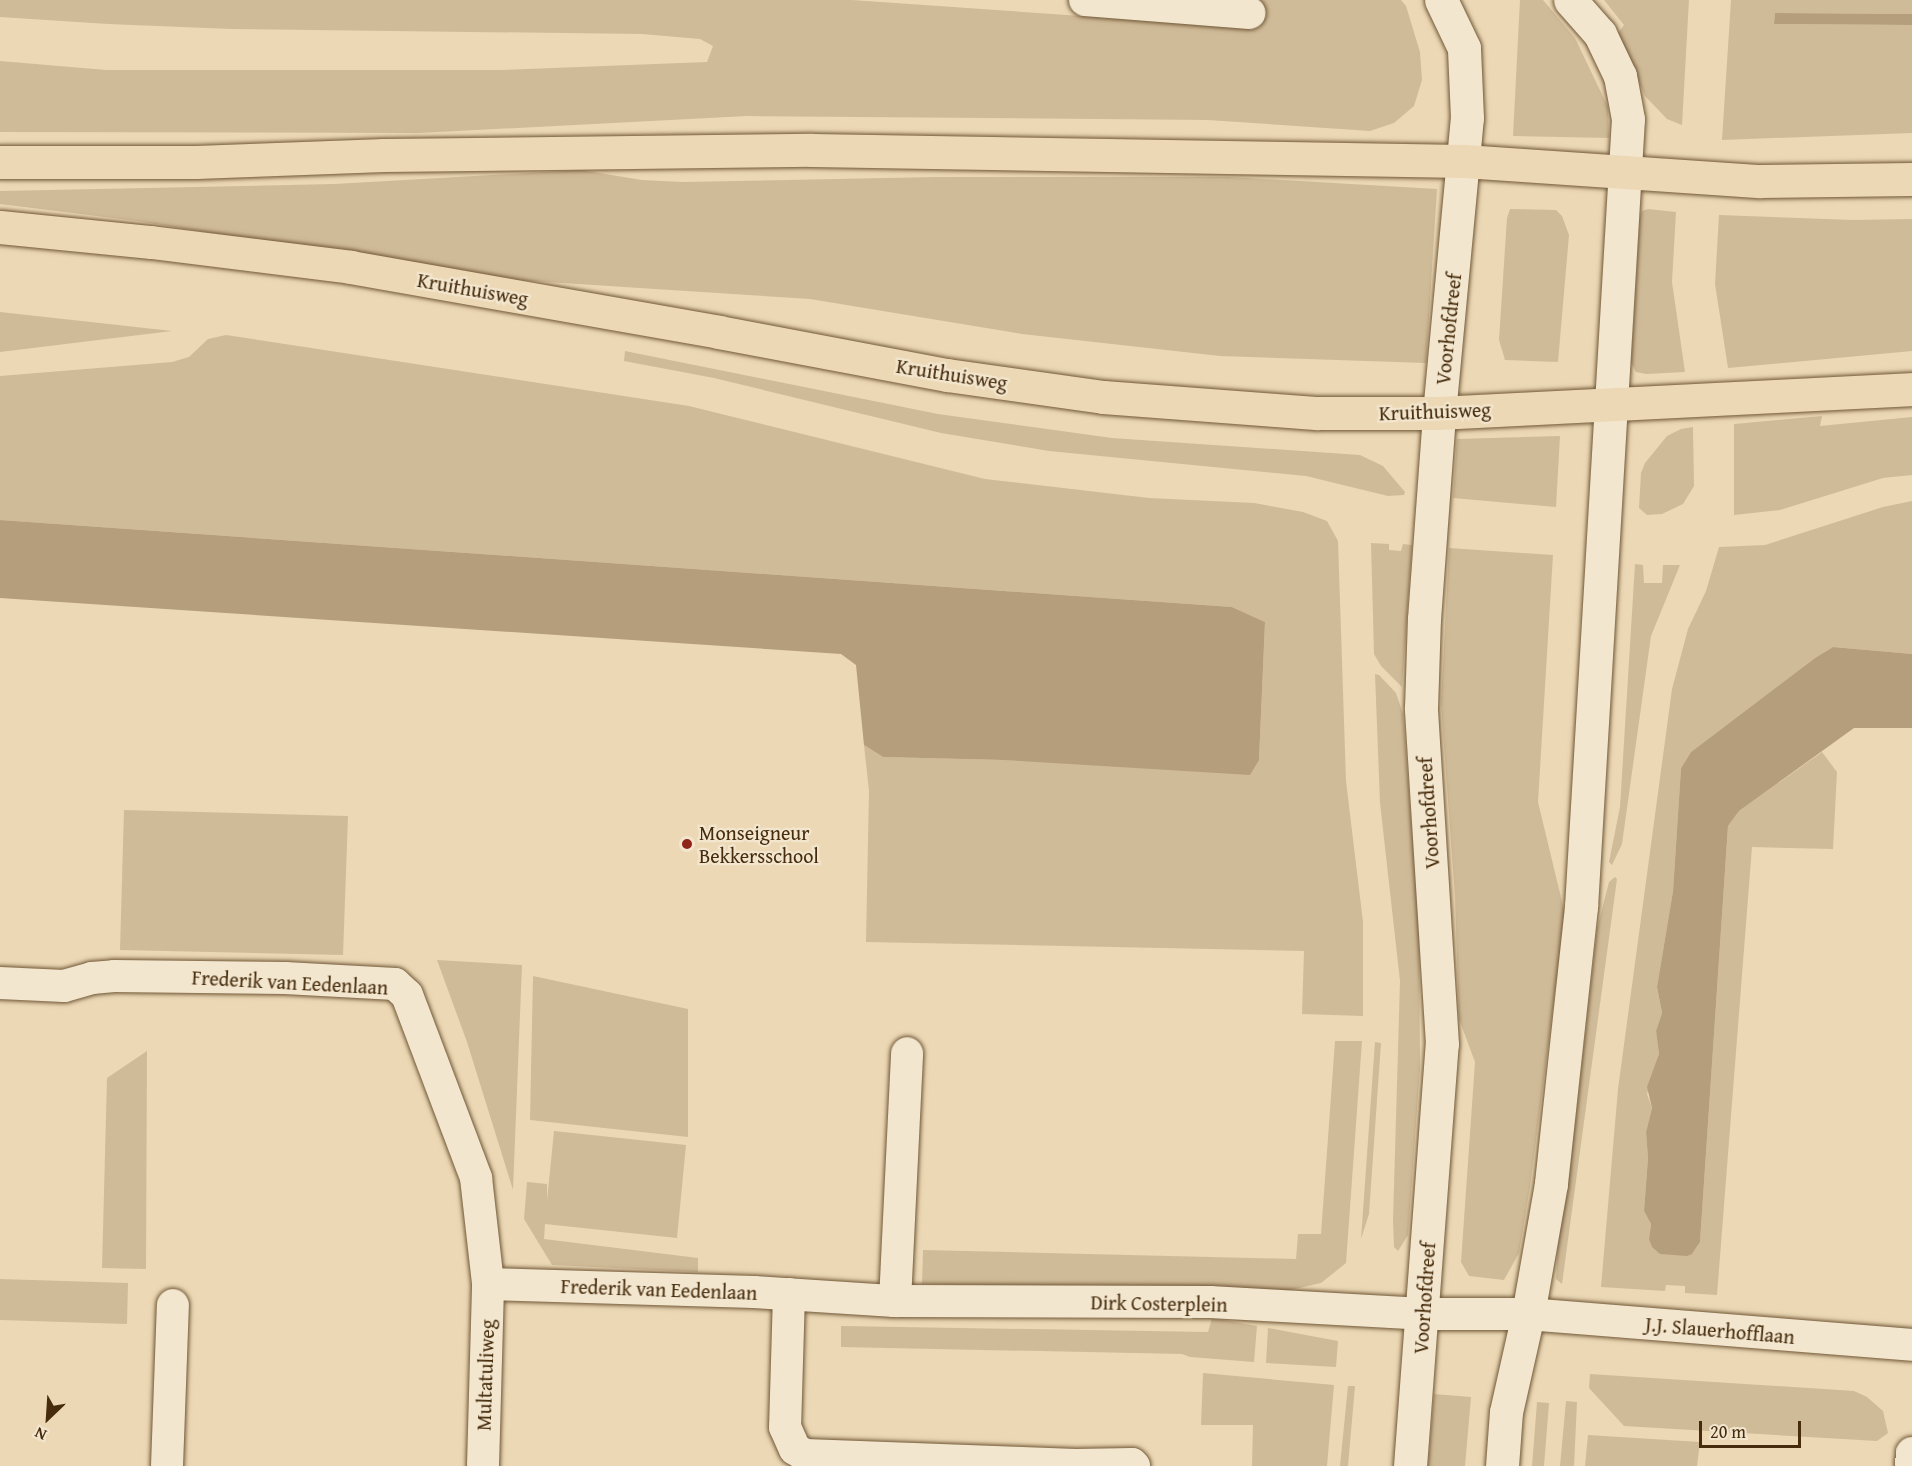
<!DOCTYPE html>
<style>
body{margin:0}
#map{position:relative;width:1912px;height:1466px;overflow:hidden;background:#ecd8b5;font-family:"Gentium Book Plus",serif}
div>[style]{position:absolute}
.green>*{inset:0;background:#d0bb98}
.water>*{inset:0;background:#b49e7c}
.roads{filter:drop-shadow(0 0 2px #705736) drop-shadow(0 0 2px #705736)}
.minor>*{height:32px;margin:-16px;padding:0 16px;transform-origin:16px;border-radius:16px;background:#f3e6cf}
.tertiary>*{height:33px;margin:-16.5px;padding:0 16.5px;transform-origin:16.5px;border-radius:16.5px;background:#f3e6cf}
.primary>*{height:33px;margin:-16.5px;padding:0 16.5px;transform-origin:16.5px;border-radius:16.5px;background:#ecd8b5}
.trunk>*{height:33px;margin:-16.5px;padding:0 16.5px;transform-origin:16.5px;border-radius:16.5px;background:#ecd8b5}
.dots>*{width:16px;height:16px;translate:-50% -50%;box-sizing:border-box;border:3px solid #f3e6cf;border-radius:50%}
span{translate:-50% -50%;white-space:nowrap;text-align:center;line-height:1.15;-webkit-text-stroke:4.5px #f3e6cf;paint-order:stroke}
.street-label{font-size:20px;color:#462c0c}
.poi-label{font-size:20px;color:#462c0c}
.left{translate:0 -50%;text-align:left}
.north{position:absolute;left:18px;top:1388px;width:60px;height:60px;-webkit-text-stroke:4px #f3e6cf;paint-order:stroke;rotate:205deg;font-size:16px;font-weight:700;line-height:24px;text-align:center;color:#462c0c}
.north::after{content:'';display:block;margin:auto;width:21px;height:27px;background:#462c0c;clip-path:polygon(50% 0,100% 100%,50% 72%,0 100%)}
.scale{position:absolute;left:1699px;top:1421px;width:102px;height:27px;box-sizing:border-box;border:3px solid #462c0c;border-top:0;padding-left:8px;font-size:18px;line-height:21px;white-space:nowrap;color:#462c0c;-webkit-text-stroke:4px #f3e6cf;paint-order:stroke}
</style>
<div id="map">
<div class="green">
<div style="clip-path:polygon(0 0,852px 0,1255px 28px,1258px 0,1401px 0,1406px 6px,1420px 52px,1422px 80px,1414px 106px,1394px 123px,1370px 131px,1208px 120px,747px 116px,419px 133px,0 132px,0 61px,106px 70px,501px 70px,707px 62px,713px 46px,700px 39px,642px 34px,231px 29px,108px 24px,0 17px)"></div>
<div style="clip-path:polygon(1520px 0,1543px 0,1575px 38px,1608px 107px,1609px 138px,1513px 136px)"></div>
<div style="clip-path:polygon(1604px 0,1689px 0,1682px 125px,1667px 119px,1645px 96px,1618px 33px,1624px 25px)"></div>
<div style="clip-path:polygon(1731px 0,1912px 0,1912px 14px,1775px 13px,1774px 24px,1912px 25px,1912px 133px,1722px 140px)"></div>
<div style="clip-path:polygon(581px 170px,642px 180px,683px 182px,936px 177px,1229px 177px,1437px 189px,1426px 363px,1220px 356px,1022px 334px,810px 299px,500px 279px,137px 221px,0 204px,0 191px,334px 184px)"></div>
<div style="clip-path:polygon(1510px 209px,1556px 210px,1562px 216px,1569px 235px,1558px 362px,1505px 360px,1499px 340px,1507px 218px)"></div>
<div style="clip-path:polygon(1648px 209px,1676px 212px,1672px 282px,1685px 372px,1646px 374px,1636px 372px,1631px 363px,1640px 216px,1642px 211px)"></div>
<div style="clip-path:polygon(1719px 215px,1853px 220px,1912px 219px,1912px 351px,1728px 368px,1715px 284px)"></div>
<div style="clip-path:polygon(0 312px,172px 331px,0 352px)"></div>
<div style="clip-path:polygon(226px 335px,689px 406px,985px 479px,1149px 498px,1254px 503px,1303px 512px,1327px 521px,1338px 541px,1346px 781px,1363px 922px,1363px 1016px,1302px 1014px,1304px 951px,866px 942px,869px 791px,864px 745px,883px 757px,1004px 760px,1259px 760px,1265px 622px,1232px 607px,0 520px,0 376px,172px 362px,189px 357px,208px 339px)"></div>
<div style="clip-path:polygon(625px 351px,938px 414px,1112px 438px,1360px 455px,1383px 466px,1405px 492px,1404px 495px,1388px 496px,1306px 476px,1049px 451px,941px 433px,714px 378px,624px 361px)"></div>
<div style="clip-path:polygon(1822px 416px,1820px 426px,1912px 417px,1912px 475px,1883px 478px,1780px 510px,1734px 515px,1734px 424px)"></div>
<div style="clip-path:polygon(1693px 427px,1694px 486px,1683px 504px,1662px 514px,1647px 515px,1639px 508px,1641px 473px,1645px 463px,1667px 436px,1681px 429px)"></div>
<div style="clip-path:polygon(1560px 436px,1556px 507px,1453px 498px,1457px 439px)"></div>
<div style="clip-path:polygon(1912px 501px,1912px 654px,1833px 647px,1815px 658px,1691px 752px,1681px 768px,1673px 891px,1657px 987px,1662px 1013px,1656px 1031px,1659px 1054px,1647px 1094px,1652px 1108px,1646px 1132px,1648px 1158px,1644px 1211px,1651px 1224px,1649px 1239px,1692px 1254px,1700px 1242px,1728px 826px,1739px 811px,1822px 752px,1837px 772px,1833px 849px,1752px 847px,1717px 1295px,1685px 1293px,1685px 1286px,1666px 1285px,1665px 1291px,1601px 1287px,1618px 1089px,1672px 689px,1688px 629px,1706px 591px,1719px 547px,1765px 545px,1883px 507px)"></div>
<div style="clip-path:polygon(1371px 543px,1389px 544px,1389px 550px,1401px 551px,1403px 544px,1412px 545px,1402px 687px,1381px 666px,1374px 654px)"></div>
<div style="clip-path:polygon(1449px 548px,1553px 555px,1538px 802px,1565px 914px,1530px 1187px,1519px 1253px,1504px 1280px,1469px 1276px,1461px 1262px,1475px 1062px,1459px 1019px,1455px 897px,1441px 704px)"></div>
<div style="clip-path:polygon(1635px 564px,1643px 565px,1644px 583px,1662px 583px,1663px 565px,1680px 565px,1651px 636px,1622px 844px,1612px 865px,1609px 862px,1620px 807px)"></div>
<div style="clip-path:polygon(1375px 674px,1379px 675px,1396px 693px,1403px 714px,1419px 924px,1420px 1068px,1408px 1235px,1398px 1251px,1394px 1247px,1393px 1220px,1400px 981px,1380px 803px)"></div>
<div style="clip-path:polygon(124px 810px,348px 816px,343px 955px,120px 950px)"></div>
<div style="clip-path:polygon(1615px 877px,1617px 879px,1562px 1284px,1556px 1279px,1558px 1238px,1571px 1160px,1597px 929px,1609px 882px)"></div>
<div style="clip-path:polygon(437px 960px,522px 965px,513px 1190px,467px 1042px)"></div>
<div style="clip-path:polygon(533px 976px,688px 1009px,688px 1137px,530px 1120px)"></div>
<div style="clip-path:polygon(1335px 1041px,1362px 1041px,1346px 1263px,1321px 1283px,1286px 1291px,922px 1284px,923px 1250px,1296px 1259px,1298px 1234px,1321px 1234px)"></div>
<div style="clip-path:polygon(1375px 1042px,1381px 1043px,1369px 1214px,1361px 1239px)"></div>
<div style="clip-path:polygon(147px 1051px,146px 1269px,102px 1268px,107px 1078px)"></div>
<div style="clip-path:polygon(554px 1131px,686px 1145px,677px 1238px,545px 1224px,544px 1239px,698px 1258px,698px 1272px,552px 1265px,524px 1219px,527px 1182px,547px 1184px,547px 1201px)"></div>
<div style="clip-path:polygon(0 1279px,128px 1283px,127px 1324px,0 1320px)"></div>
<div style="clip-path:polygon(1212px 1318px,1257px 1326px,1254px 1362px,1190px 1357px,1182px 1354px,841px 1347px,841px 1326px,1208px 1332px)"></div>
<div style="clip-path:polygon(1268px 1328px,1338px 1341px,1336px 1367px,1266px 1363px)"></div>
<div style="clip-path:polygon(1203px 1373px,1334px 1385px,1327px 1466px,1252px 1466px,1253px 1425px,1201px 1425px)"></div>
<div style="clip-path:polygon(1590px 1374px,1854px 1391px,1867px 1397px,1883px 1411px,1888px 1433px,1877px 1441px,1624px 1426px,1589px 1388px)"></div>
<div style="clip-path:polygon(1348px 1386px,1355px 1386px,1348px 1466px,1340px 1466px)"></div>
<div style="clip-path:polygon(1434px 1394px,1471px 1397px,1465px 1466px,1428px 1466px)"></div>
<div style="clip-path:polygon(1566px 1401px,1577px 1402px,1574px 1466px,1560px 1466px)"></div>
<div style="clip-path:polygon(1537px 1402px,1549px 1403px,1544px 1466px,1532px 1466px)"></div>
<div style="clip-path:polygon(1588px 1435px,1700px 1442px,1697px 1466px,1585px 1466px)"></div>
</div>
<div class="water">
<div style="clip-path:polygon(1775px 13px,1912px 14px,1912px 25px,1774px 24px)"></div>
<div style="clip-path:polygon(0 520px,1232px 607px,1265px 622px,1259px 760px,1250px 775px,1004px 760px,883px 757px,864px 745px,856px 665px,841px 654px,0 598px)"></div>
<div style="clip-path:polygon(1833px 647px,1912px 654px,1912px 728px,1854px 728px,1739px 811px,1728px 826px,1700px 1242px,1692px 1254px,1687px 1256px,1660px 1254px,1652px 1247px,1649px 1239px,1651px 1224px,1644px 1211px,1648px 1158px,1646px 1132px,1652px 1108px,1647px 1087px,1659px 1054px,1656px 1031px,1662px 1013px,1657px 987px,1673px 891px,1681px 768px,1691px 752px,1815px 658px)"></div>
</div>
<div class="roads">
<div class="minor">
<div style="left:1085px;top:0;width:165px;rotate:4.5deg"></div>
<div style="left:0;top:983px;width:64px;rotate:2.7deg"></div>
<div style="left:64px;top:986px;width:29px;rotate:-16deg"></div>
<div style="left:92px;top:978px;width:22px;rotate:-5deg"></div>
<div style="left:114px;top:976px;width:171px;rotate:0.7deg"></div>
<div style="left:285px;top:978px;width:110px;rotate:3.1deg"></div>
<div style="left:395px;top:984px;width:16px;rotate:43deg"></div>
<div style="left:407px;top:995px;width:196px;rotate:69.3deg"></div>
<div style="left:476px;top:1178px;width:107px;rotate:83.5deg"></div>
<div style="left:488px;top:1284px;width:266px;rotate:1.7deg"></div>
<div style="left:754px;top:1292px;width:141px;rotate:3.7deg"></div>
<div style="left:895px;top:1301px;width:315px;rotate:0.2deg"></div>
<div style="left:1210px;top:1302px;width:213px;rotate:3.2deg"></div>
<div style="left:1423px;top:1314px;width:105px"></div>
<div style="left:1528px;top:1314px;width:385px;rotate:4.6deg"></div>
<div style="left:789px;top:1294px;width:133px;rotate:91.7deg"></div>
<div style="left:785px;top:1427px;width:24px;rotate:66deg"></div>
<div style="left:795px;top:1449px;width:12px;rotate:31deg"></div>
<div style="left:805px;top:1455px;width:271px;rotate:2.1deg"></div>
<div style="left:1076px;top:1465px;width:56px;rotate:-1deg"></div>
<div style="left:1132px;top:1464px;width:3px;rotate:45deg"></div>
<div style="left:895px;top:1301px;width:248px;rotate:-87.2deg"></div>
<div style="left:167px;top:1466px;width:161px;rotate:-87.9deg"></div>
<div style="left:483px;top:1466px;width:182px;rotate:-88.4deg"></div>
<div style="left:1911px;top:1466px;width:13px;rotate:-86deg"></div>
</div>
<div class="tertiary">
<div style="left:1410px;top:1466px;width:423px;rotate:-85.7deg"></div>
<div style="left:1442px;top:1044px;width:337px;rotate:-93.6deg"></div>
<div style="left:1421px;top:708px;width:89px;rotate:-88.1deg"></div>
<div style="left:1424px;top:619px;width:207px;rotate:-85.8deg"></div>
<div style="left:1439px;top:413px;width:296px;rotate:-84.6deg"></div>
<div style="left:1467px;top:118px;width:70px;rotate:-92.5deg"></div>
<div style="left:1464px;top:48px;width:53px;rotate:-115.6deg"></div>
<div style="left:1502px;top:1466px;width:54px;rotate:-85.8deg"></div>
<div style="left:1506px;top:1412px;width:100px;rotate:-77.3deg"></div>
<div style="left:1528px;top:1314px;width:133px;rotate:-80deg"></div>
<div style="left:1551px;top:1183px;width:278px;rotate:-83.8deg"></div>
<div style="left:1581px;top:907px;width:789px;rotate:-86.59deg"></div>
<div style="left:1628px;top:119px;width:44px;rotate:-100.5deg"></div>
<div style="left:1620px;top:76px;width:47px;rotate:-115.5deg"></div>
<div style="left:1600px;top:34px;width:45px;rotate:-131.4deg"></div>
</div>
<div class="primary">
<div style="left:1464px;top:161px;width:297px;rotate:3.9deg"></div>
<div style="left:1760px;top:181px;width:152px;rotate:-0.8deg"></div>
<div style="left:1439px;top:413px;width:474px;rotate:-2.9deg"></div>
</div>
<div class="trunk">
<div style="left:0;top:162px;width:196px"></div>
<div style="left:196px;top:162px;width:188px;rotate:-2.1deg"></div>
<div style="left:384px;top:155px;width:428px;rotate:-0.7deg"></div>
<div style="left:812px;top:150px;width:652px;rotate:0.97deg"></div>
<div style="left:0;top:227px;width:152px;rotate:5.7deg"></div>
<div style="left:151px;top:242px;width:202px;rotate:7.1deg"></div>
<div style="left:351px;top:267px;width:374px;rotate:10deg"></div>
<div style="left:719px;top:332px;width:232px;rotate:10.7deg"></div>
<div style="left:947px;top:375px;width:158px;rotate:8deg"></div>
<div style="left:1103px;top:397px;width:216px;rotate:4.3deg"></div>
<div style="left:1318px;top:413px;width:121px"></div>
</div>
</div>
<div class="dots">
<div style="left:687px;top:844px;background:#8f2418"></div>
</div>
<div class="street-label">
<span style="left:473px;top:289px;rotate:10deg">Kruithuisweg</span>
<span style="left:1448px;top:329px;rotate:-84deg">Voorhofdreef</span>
<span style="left:952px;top:374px;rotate:9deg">Kruithuisweg</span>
<span style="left:1435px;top:411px;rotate:-2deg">Kruithuisweg</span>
<span style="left:1428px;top:813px;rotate:-94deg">Voorhofdreef</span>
<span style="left:290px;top:982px;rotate:3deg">Frederik van Eedenlaan</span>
<span style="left:659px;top:1289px;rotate:2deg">Frederik van Eedenlaan</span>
<span style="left:1424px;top:1298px;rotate:-86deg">Voorhofdreef</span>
<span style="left:1159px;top:1303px;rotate:1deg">Dirk Costerplein</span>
<span style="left:1720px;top:1330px;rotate:5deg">J.J. Slauerhofflaan</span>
<span style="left:485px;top:1375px;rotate:-88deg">Multatuliweg</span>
</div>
<div class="poi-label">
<span class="left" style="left:699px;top:844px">Monseigneur<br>Bekkersschool</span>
</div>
<div class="north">N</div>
<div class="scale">20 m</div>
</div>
